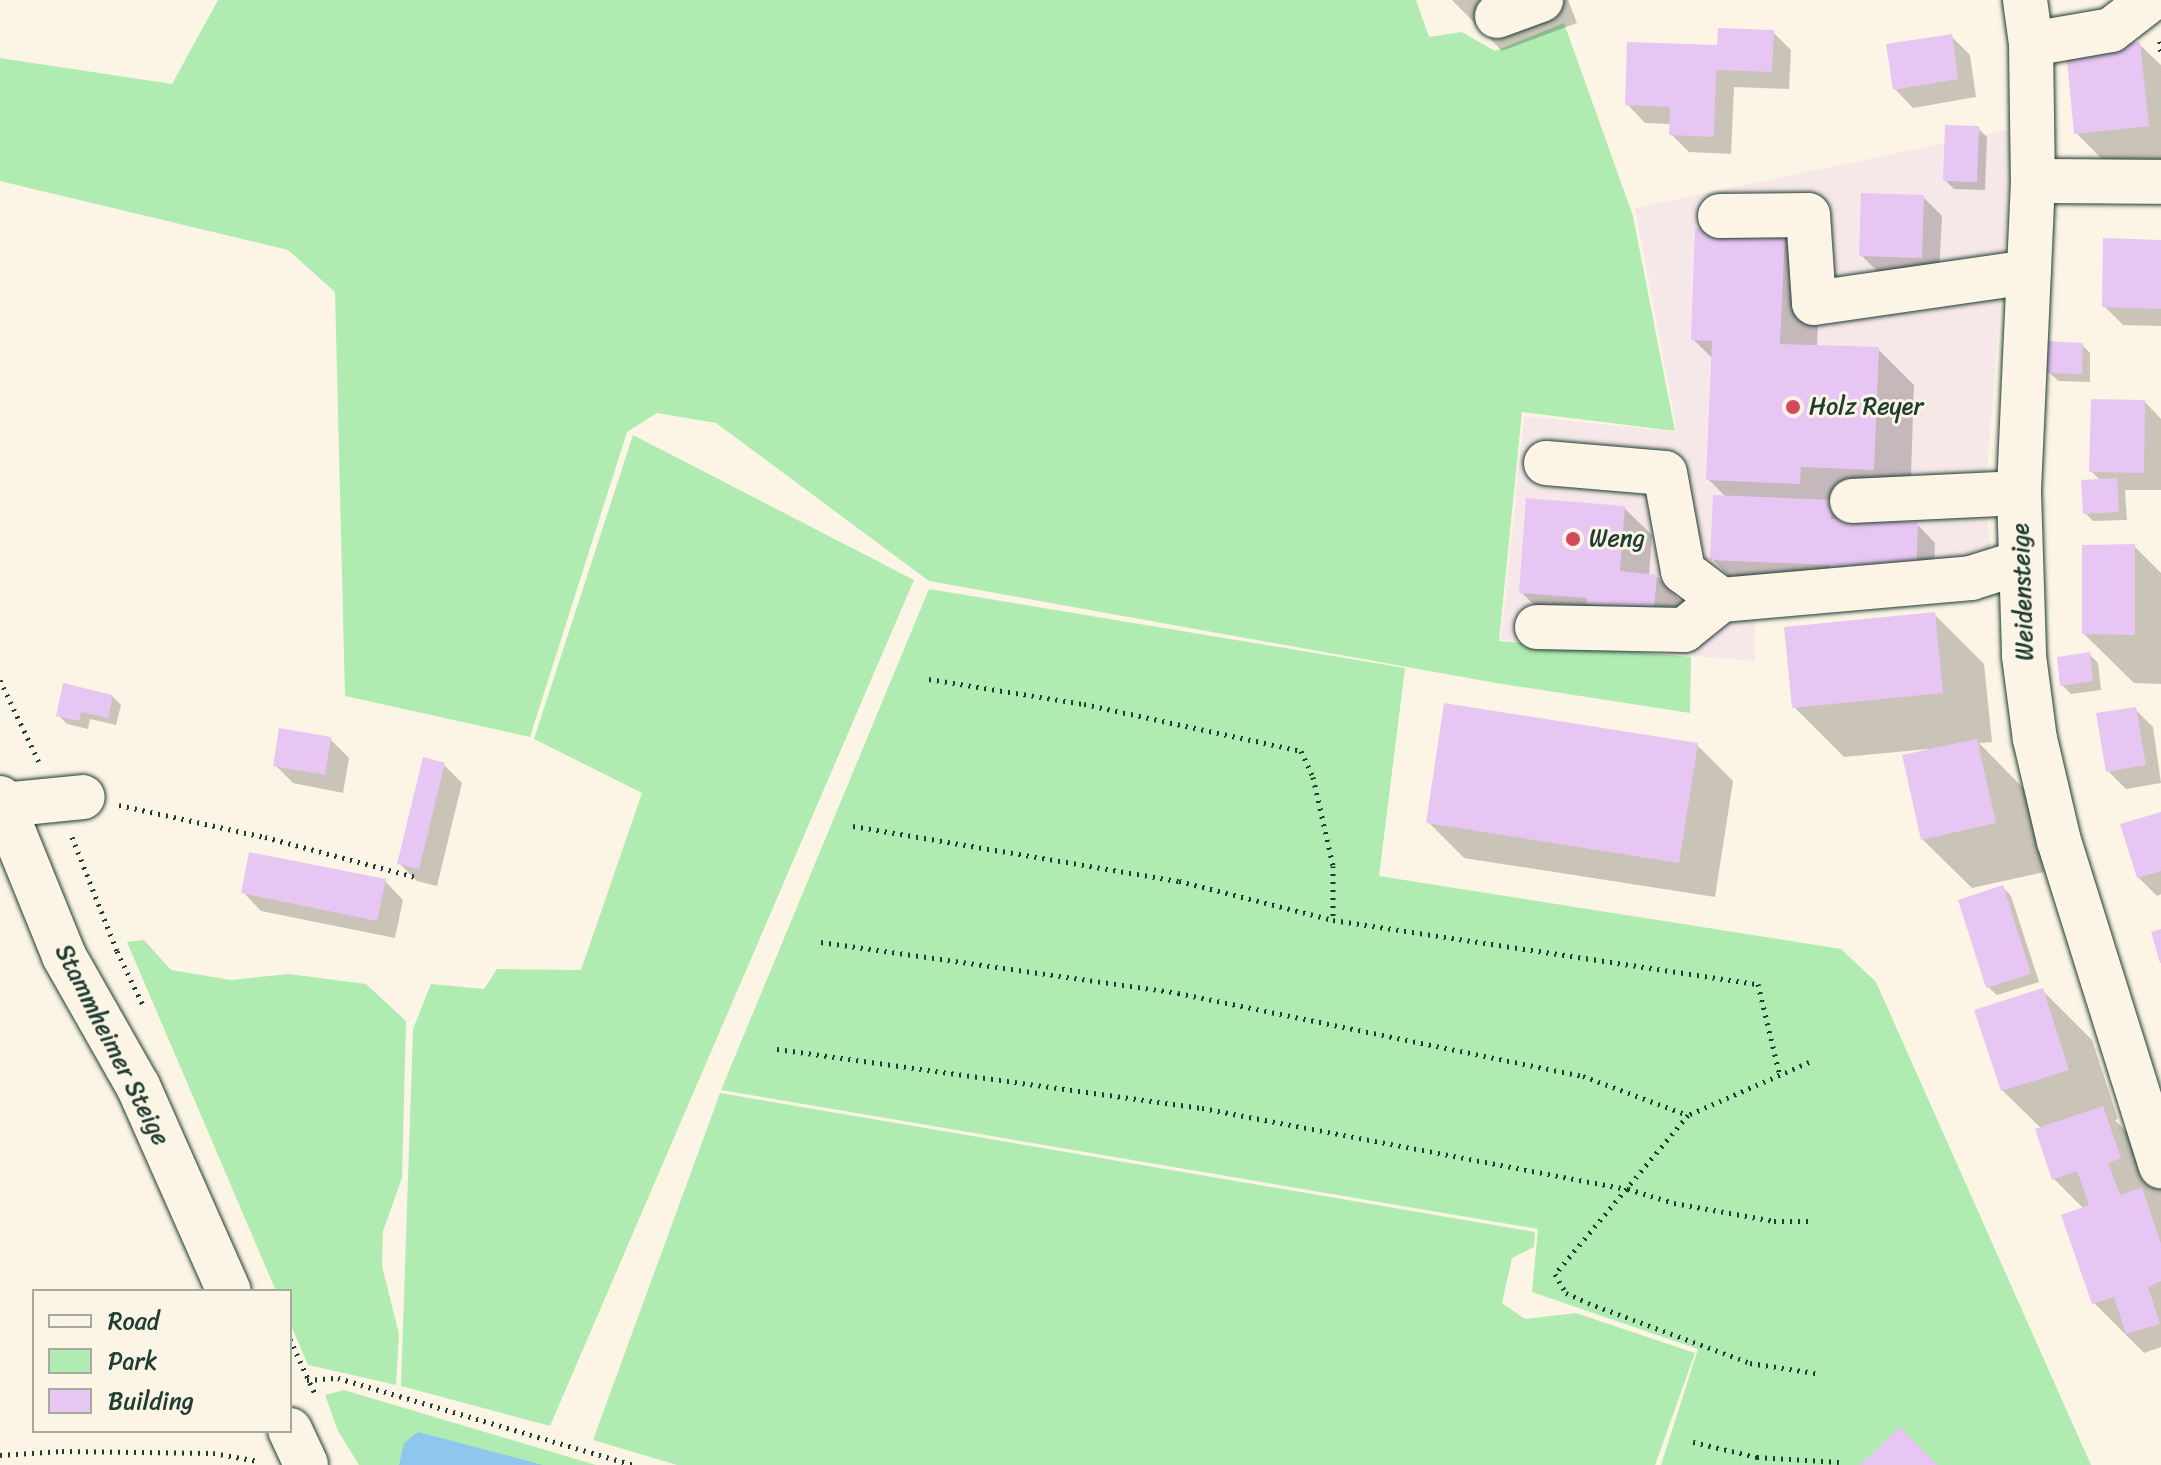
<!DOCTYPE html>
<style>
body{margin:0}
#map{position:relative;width:2161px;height:1465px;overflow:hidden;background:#fcf5e5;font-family:Sriracha,sans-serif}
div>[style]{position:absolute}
.built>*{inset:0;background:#f6e7e9}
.green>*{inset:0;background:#b0ecb1}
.water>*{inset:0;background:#8ec6ed}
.shadow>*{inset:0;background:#0003}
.building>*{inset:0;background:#e8c6f3}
.path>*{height:5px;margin-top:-2.5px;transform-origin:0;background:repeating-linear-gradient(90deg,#1f3d34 0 2px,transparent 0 8px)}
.roads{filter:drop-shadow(0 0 2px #1f3d34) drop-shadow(0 0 2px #1f3d34)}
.minor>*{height:44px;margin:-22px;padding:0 22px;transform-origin:22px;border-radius:22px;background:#fcf5e5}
.dots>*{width:22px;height:22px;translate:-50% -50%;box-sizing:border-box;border:4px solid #fcf5e5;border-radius:50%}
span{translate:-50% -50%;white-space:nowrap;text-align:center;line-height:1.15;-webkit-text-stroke:6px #fcf5e5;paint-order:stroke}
.poi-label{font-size:24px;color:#1f3d34}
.left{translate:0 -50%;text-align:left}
.street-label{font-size:24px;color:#1f3d34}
.legend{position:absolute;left:32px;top:1289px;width:260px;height:144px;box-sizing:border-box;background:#fcf5e5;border:2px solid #a4ab9e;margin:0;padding:10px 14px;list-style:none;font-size:24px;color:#1f3d34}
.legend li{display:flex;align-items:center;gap:16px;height:40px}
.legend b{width:40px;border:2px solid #a4ab9e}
</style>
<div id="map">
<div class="built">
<div style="clip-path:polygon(2013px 129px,1985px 500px,1995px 588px,1755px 607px,1755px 661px,1501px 640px,1524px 416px,1677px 432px,1635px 208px)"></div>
</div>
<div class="green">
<div style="clip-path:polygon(218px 0,1416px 0,1429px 37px,1462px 32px,1495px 51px,1564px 23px,1633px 216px,1675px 431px,1522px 412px,1499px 641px,1691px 657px,1690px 713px,1496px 683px,929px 581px,716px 423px,657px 413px,627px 432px,530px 737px,345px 696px,335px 292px,288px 250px,0 181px,0 58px,172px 84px)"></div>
<div style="clip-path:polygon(633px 435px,914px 580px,550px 1426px,401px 1386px,413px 1029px,431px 984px,484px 989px,497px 969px,581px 970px,642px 793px,534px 739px)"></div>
<div style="clip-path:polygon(929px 589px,1405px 668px,1379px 876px,1841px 949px,1876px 982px,2091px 1465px,1661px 1465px,1698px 1349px,1532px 1292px,1538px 1229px,721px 1090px)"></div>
<div style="clip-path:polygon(144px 940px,171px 970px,231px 980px,289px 974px,366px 984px,406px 1021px,402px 1178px,383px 1231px,382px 1266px,399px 1334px,396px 1385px,308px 1365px,290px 1323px,290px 1291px,276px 1291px,127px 942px)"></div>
<div style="clip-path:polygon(720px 1093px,1535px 1232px,1534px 1247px,1512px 1258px,1502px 1303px,1525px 1319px,1576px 1313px,1695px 1353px,1655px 1465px,677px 1465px,593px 1440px)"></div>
<div style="clip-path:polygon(344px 1390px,596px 1465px,359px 1465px,338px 1431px,325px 1395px)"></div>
</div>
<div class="water">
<div style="clip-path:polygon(418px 1432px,543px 1465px,399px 1465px,404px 1443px)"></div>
</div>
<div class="shadow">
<div style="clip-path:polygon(1452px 0,1568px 0,1577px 23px,1502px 51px)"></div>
<div style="clip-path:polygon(1773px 32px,1791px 50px,1789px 89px,1734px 87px,1731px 154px,1689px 152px,1671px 134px,1671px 124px,1645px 123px,1627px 104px)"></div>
<div style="clip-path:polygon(1952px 37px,1970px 55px,1976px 97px,1913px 108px,1895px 89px)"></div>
<div style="clip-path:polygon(2139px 44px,2161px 65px,2161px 179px,2126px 183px,2076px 133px)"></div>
<div style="clip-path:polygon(1978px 128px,1987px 137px,1985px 190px,1954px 189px,1945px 180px)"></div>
<div style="clip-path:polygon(1923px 197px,1942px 216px,1939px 276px,1879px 273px,1861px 255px)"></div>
<div style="clip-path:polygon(1784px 234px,1820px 270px,1817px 347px,1878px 349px,1914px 385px,1910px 505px,1851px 522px,1917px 524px,1935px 543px,1933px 596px,1740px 587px,1712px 559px,1727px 498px,1708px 479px,1713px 359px,1693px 339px)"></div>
<div style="clip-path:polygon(2161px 242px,2161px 326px,2123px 325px,2104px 306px)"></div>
<div style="clip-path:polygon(2082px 345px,2090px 353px,2090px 382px,2058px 381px,2049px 372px)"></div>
<div style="clip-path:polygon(2145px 402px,2161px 419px,2161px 490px,2125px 490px,2127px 520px,2093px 521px,2085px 513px,2101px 481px,2091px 471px)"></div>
<div style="clip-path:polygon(1624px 508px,1652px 535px,1649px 576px,1656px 576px,1683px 604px,1681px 635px,1549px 620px,1521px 592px)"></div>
<div style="clip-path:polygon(2134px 546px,2161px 573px,2161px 684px,2134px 683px,2084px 634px)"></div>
<div style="clip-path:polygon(1934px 614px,1984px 664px,1992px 742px,1979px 743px,2026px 791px,2044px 872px,1972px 888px,1922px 839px,1928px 749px,1844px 757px,1794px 707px)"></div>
<div style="clip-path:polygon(2089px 654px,2098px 663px,2101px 690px,2071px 694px,2062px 685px)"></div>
<div style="clip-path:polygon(112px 696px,121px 705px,116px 725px,90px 719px,88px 729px,67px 724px,58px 715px)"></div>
<div style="clip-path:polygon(2135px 709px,2153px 727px,2161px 783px,2126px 789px,2108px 771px)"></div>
<div style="clip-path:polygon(330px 739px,349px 758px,343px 793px,293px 783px,275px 765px)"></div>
<div style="clip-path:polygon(1697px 745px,1733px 781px,1715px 897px,1464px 858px,1428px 822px)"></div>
<div style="clip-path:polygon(444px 765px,462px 783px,437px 886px,417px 881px,399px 863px)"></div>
<div style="clip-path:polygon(2161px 814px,2161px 894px,2157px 896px,2138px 877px)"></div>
<div style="clip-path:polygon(385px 881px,403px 900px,395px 938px,261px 911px,243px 892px)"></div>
<div style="clip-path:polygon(2003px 887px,2011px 896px,2039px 982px,1997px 995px,1988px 987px)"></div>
<div style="clip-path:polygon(2042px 990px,2092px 1040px,2118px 1119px,2115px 1120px,2152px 1158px,2161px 1183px,2161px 1347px,2144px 1353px,2094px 1303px,2084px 1209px,2054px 1179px,2042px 1129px,2002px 1090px)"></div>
</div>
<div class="building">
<div style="clip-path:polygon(1718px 28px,1774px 30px,1772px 72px,1716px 70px,1714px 137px,1669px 135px,1670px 107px,1625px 105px,1627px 42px,1717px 45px)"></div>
<div style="clip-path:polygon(1952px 34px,1958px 79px,1893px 90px,1886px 44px)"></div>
<div style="clip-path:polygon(2140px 42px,2149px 126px,2074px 134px,2066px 49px)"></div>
<div style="clip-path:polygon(1945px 125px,1979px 126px,1977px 182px,1943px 181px)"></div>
<div style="clip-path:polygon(1861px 193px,1924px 195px,1922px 258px,1859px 256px)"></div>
<div style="clip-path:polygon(1695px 228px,1785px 232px,1780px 344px,1879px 347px,1874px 470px,1801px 467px,1800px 484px,1706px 480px,1712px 341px,1691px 340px)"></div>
<div style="clip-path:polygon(2103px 238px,2161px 240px,2161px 309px,2102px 307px)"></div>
<div style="clip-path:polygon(2047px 341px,2083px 343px,2082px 374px,2047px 373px)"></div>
<div style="clip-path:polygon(2091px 399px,2145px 400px,2144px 473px,2089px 472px)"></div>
<div style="clip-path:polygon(2117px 478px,2119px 512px,2083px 514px,2081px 480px)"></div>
<div style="clip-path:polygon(1713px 495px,1832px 500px,1831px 519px,1918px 522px,1916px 578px,1829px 575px,1830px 565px,1710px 560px)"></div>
<div style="clip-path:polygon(1526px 498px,1625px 506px,1620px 571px,1657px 575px,1654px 609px,1587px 604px,1587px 598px,1519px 593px)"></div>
<div style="clip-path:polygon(2135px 544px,2135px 635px,2082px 634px,2082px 545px)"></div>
<div style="clip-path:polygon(1935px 612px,1943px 693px,1792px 708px,1784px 627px)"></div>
<div style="clip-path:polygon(2090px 652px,2093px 681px,2060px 686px,2057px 657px)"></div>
<div style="clip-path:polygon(63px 683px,113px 695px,108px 718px,81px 712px,79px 721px,56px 716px)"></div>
<div style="clip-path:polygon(1444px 703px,1698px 743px,1679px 863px,1426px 823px)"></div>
<div style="clip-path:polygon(2136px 707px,2146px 765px,2106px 772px,2096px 713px)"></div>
<div style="clip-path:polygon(279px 728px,331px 737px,325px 775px,273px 766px)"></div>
<div style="clip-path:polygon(1977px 739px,1996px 823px,1921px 840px,1902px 755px)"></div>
<div style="clip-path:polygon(423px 757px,445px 763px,419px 869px,397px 864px)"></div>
<div style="clip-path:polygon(2161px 812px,2161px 871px,2137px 878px,2120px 824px)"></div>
<div style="clip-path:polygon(249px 852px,386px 879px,377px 921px,241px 893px)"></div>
<div style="clip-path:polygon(2003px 885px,2031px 974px,1986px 988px,1958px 900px)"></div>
<div style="clip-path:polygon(2161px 929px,2161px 963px,2160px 963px,2151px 932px)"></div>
<div style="clip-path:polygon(2043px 988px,2069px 1070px,2001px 1091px,1974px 1010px)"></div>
<div style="clip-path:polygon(2103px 1106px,2121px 1158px,2108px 1163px,2120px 1195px,2142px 1187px,2161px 1244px,2161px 1281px,2148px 1287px,2160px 1324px,2126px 1334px,2114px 1297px,2092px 1304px,2061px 1215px,2089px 1205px,2077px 1171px,2052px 1180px,2035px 1129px)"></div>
<div style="clip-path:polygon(1900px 1427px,1938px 1465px,1860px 1465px)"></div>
</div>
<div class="path">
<div style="left:2160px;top:41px;width:15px;rotate:86deg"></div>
<div style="left:929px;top:679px;width:157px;rotate:9.2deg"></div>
<div style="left:1084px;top:704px;width:222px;rotate:12.2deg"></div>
<div style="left:1301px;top:751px;width:29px;rotate:65deg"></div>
<div style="left:1313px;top:777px;width:91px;rotate:77.3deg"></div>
<div style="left:1333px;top:866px;width:54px;rotate:90deg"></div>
<div style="left:0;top:680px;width:91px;rotate:64.6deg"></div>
<div style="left:119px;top:805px;width:149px;rotate:12.4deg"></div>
<div style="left:265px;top:837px;width:159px;rotate:14.9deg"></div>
<div style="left:853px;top:826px;width:331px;rotate:9.6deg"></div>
<div style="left:1179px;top:881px;width:159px;rotate:14.2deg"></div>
<div style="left:1333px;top:920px;width:430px;rotate:8.6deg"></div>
<div style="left:1758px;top:984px;width:95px;rotate:76.6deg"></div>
<div style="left:72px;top:837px;width:123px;rotate:68.5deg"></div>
<div style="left:117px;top:951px;width:60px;rotate:64.3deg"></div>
<div style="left:821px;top:942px;width:361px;rotate:8.1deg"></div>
<div style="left:1178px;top:993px;width:413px;rotate:11.6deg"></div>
<div style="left:1583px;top:1076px;width:112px;rotate:20.4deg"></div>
<div style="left:777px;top:1049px;width:429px;rotate:7.9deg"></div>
<div style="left:1202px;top:1108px;width:434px;rotate:10.8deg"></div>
<div style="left:1628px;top:1189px;width:48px;rotate:16.9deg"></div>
<div style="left:1674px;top:1203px;width:102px;rotate:10.2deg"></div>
<div style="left:1774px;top:1221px;width:34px"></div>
<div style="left:1809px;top:1062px;width:132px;rotate:156.3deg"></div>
<div style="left:1688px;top:1115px;width:207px;rotate:129.9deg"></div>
<div style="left:1555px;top:1274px;width:22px;rotate:60deg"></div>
<div style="left:1566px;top:1293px;width:24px;rotate:24deg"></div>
<div style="left:1588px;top:1303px;width:173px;rotate:20.3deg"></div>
<div style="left:1750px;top:1363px;width:66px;rotate:8.7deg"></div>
<div style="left:290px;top:1339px;width:63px;rotate:65.5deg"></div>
<div style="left:307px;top:1380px;width:31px;rotate:-4deg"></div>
<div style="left:338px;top:1378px;width:308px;rotate:16.4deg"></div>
<div style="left:1693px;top:1442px;width:66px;rotate:13.2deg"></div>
<div style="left:1757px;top:1457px;width:82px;rotate:3.5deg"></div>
<div style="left:0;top:1455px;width:62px;rotate:-3.7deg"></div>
<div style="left:62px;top:1451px;width:151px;rotate:0.8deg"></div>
<div style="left:213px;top:1453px;width:46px;rotate:10.1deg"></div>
</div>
<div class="roads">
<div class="minor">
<div style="left:2025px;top:0;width:44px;rotate:82.2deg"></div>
<div style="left:2031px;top:44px;width:137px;rotate:89.2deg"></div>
<div style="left:2033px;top:181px;width:312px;rotate:92.6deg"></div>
<div style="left:2019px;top:493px;width:163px;rotate:88.2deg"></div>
<div style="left:2024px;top:656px;width:84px;rotate:82.5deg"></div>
<div style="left:2035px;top:739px;width:105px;rotate:76.8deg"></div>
<div style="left:2059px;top:841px;width:341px;rotate:72.6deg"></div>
<div style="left:1497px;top:16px;width:47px;rotate:-20deg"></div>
<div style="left:2031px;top:44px;width:81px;rotate:-9.9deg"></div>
<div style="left:2111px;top:30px;width:49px;rotate:-37.6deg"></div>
<div style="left:2033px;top:181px;width:128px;rotate:0.4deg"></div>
<div style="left:1720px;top:216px;width:88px;rotate:-0.7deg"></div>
<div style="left:1808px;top:215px;width:88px;rotate:86.1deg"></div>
<div style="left:1814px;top:303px;width:217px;rotate:-8.2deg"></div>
<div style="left:1546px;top:463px;width:119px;rotate:4.8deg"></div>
<div style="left:1665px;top:473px;width:100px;rotate:79.6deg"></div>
<div style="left:1683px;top:571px;width:48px;rotate:37.3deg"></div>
<div style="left:1721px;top:600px;width:251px;rotate:-5deg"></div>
<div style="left:1971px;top:578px;width:50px;rotate:-17.4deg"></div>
<div style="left:1852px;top:501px;width:167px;rotate:-2.7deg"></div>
<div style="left:1537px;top:627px;width:147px;rotate:1.2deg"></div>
<div style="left:1684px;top:630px;width:48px;rotate:-39deg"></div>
<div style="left:0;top:798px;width:170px;rotate:67.9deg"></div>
<div style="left:64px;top:956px;width:150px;rotate:60.4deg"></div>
<div style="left:138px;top:1086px;width:224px;rotate:66.1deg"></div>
<div style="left:3px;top:805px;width:80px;rotate:-5.7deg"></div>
<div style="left:290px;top:1430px;width:38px;rotate:65deg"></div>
</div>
</div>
<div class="dots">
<div style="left:1793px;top:407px;background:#d1495b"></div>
<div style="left:1573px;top:539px;background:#d1495b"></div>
</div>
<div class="poi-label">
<span class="left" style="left:1809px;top:407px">Holz Reyer</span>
<span class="left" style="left:1589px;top:539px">Weng</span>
</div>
<div class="street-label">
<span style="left:2023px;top:592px;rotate:-92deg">Weidensteige</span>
<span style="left:112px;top:1045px;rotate:63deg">Stammheimer Steige</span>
</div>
<ul class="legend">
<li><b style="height:10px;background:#fcf5e5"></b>Road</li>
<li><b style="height:22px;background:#b0ecb1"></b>Park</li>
<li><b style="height:22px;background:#e8c6f3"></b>Building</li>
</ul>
</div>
